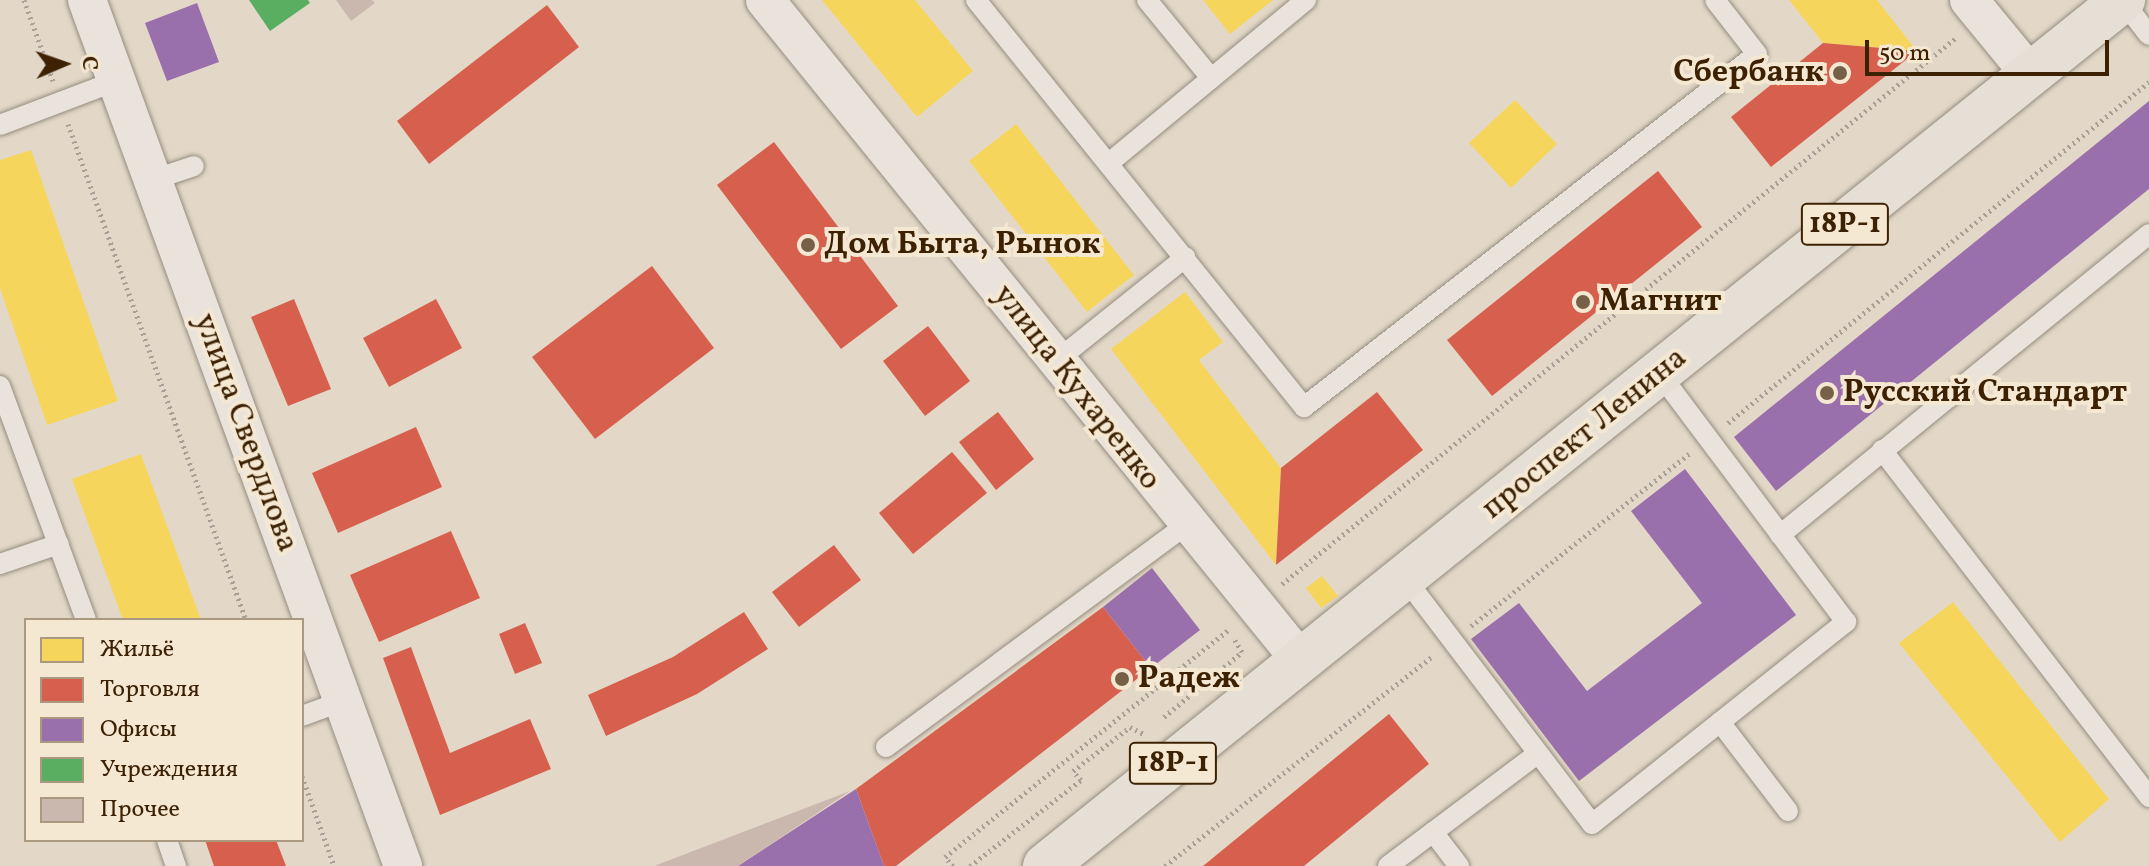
<!DOCTYPE html>
<meta charset="utf-8">
<style>
body{margin:0}
#map{position:relative;width:2149px;height:866px;overflow:hidden;background:#e3d8c8;font-family:Vollkorn,serif}
div>[style]{position:absolute}
.homes>*{inset:0;background:#f6d55c}
.shops>*{inset:0;background:#d6604d}
.offices>*{inset:0;background:#9970ab}
.public>*{inset:0;background:#5aae61}
.building>*{inset:0;background:#cab7ae}
.path>*{height:5px;margin-top:-2.5px;transform-origin:0;background:repeating-linear-gradient(90deg,#a8a097 0 2px,transparent 0 6px)}
.roads{filter:drop-shadow(0 0 2px #968c7f) drop-shadow(0 0 2px #968c7f)}
.service>*{height:20px;margin:-10px;padding:0 10px;transform-origin:10px;border-radius:10px;background:#e9e3db}
.minor>*{height:38px;margin:-19px;padding:0 19px;transform-origin:19px;border-radius:19px;background:#e9e3db}
.primary>*{height:44px;margin:-22px;padding:0 22px;transform-origin:22px;border-radius:22px;background:#e6dfd5}
.dots>*{width:22px;height:22px;translate:-50% -50%;box-sizing:border-box;border:4px solid #f5e8d3;border-radius:50%}
span{translate:-50% -50%;white-space:nowrap;text-align:center;line-height:1.15;-webkit-text-stroke:8px #f5e8d3;paint-order:stroke}
.shield-label span{padding:2px 6px;background:#f5e8d3;border:2px solid;border-radius:6px;-webkit-text-stroke-width:0}
.shield-label{font-size:30px;color:#3c2103;font-weight:700}
.poi-label{font-size:32px;color:#3c2103;font-weight:700}
.right{translate:-100% -50%;text-align:right}
.left{translate:0 -50%;text-align:left}
.street-label{font-size:32px;color:#3c2103}
.legend{position:absolute;left:24px;top:618px;width:280px;height:224px;box-sizing:border-box;background:#f5e8d3;border:2px solid #ab9880;margin:0;padding:10px 14px;list-style:none;font-size:24px;color:#3c2103}
.legend li{display:flex;align-items:center;gap:16px;height:40px}
.legend b{width:40px;border:2px solid #ab9880}
.north{position:absolute;left:24px;top:24px;width:80px;height:80px;-webkit-text-stroke:6px #f5e8d3;paint-order:stroke;rotate:88deg;font-size:22px;font-weight:700;line-height:32px;text-align:center;color:#3c2103}
.north::after{content:'';display:block;margin:auto;width:28px;height:36px;background:#3c2103;clip-path:polygon(50% 0,100% 100%,50% 72%,0 100%)}
.scale{position:absolute;left:1865px;top:40px;width:244px;height:36px;box-sizing:border-box;border:4px solid #3c2103;border-top:0;padding-left:10px;font-size:24px;line-height:28px;white-space:nowrap;color:#3c2103;-webkit-text-stroke:6px #f5e8d3;paint-order:stroke}
</style>
<div id="map">
<div class="homes">
<div style="clip-path:polygon(822px 0,915px 0,973px 71px,917px 117px)"></div>
<div style="clip-path:polygon(1203px 0,1273px 0,1230px 34px)"></div>
<div style="clip-path:polygon(1789px 0,1877px 0,1917px 51px,1823px 43px)"></div>
<div style="clip-path:polygon(1515px 100px,1557px 144px,1511px 188px,1469px 143px)"></div>
<div style="clip-path:polygon(1016px 124px,1134px 275px,1087px 312px,969px 161px)"></div>
<div style="clip-path:polygon(31px 150px,118px 401px,47px 425px,0 288px,0 160px)"></div>
<div style="clip-path:polygon(1185px 292px,1223px 342px,1199px 360px,1281px 468px,1276px 565px,1111px 349px)"></div>
<div style="clip-path:polygon(141px 454px,201px 620px,123px 620px,72px 479px)"></div>
<div style="clip-path:polygon(1322px 576px,1338px 596px,1321px 608px,1306px 588px)"></div>
<div style="clip-path:polygon(1953px 602px,2109px 799px,2060px 842px,1899px 643px)"></div>
</div>
<div class="shops">
<div style="clip-path:polygon(547px 5px,579px 47px,429px 164px,397px 121px)"></div>
<div style="clip-path:polygon(1823px 43px,1917px 51px,1771px 167px,1731px 117px)"></div>
<div style="clip-path:polygon(774px 142px,898px 306px,841px 349px,717px 185px)"></div>
<div style="clip-path:polygon(1658px 171px,1702px 227px,1492px 396px,1447px 340px)"></div>
<div style="clip-path:polygon(652px 266px,714px 348px,595px 439px,532px 357px)"></div>
<div style="clip-path:polygon(294px 299px,331px 389px,288px 406px,251px 317px)"></div>
<div style="clip-path:polygon(436px 299px,462px 348px,389px 387px,363px 338px)"></div>
<div style="clip-path:polygon(928px 326px,970px 381px,925px 416px,883px 361px)"></div>
<div style="clip-path:polygon(1377px 392px,1423px 450px,1276px 565px,1281px 468px)"></div>
<div style="clip-path:polygon(998px 412px,1034px 459px,996px 490px,959px 442px)"></div>
<div style="clip-path:polygon(416px 427px,442px 487px,338px 533px,312px 473px)"></div>
<div style="clip-path:polygon(952px 452px,987px 493px,913px 554px,879px 513px)"></div>
<div style="clip-path:polygon(451px 531px,480px 598px,379px 642px,350px 575px)"></div>
<div style="clip-path:polygon(834px 545px,861px 580px,799px 627px,772px 592px)"></div>
<div style="clip-path:polygon(1103px 607px,1151px 668px,896px 866px,884px 866px,856px 789px)"></div>
<div style="clip-path:polygon(744px 612px,768px 649px,697px 694px,606px 736px,588px 695px,673px 657px)"></div>
<div style="clip-path:polygon(525px 623px,542px 663px,515px 674px,499px 634px)"></div>
<div style="clip-path:polygon(411px 647px,450px 753px,530px 719px,551px 769px,440px 815px,383px 658px)"></div>
<div style="clip-path:polygon(1389px 714px,1429px 764px,1304px 866px,1203px 866px)"></div>
<div style="clip-path:polygon(205px 840px,276px 840px,286px 866px,214px 866px)"></div>
</div>
<div class="offices">
<div style="clip-path:polygon(197px 3px,219px 62px,167px 81px,145px 23px)"></div>
<div style="clip-path:polygon(2149px 101px,2149px 189px,1776px 491px,1734px 437px)"></div>
<div style="clip-path:polygon(1685px 469px,1796px 615px,1579px 781px,1471px 639px,1519px 603px,1587px 691px,1702px 603px,1631px 511px)"></div>
<div style="clip-path:polygon(1152px 568px,1200px 630px,1151px 668px,1103px 607px)"></div>
<div style="clip-path:polygon(856px 789px,884px 866px,738px 866px)"></div>
</div>
<div class="public">
<div style="clip-path:polygon(249px 0,308px 0,310px 3px,270px 31px)"></div>
</div>
<div class="building">
<div style="clip-path:polygon(336px 0,372px 0,375px 3px,351px 21px)"></div>
<div style="clip-path:polygon(850px 791px,738px 866px,654px 866px)"></div>
</div>
<div class="path">
<div style="left:24px;top:0;width:86px;rotate:70.3deg"></div>
<div style="left:68px;top:124px;width:527px;rotate:70.26deg"></div>
<div style="left:1728px;top:423px;width:542px;rotate:-39.01deg"></div>
<div style="left:1282px;top:584px;width:869px;rotate:-39.02deg"></div>
<div style="left:1471px;top:626px;width:278px;rotate:-38.3deg"></div>
<div style="left:1164px;top:717px;width:102px;rotate:-39.8deg"></div>
<div style="left:1242px;top:652px;width:16px;rotate:-120deg"></div>
<div style="left:302px;top:776px;width:96px;rotate:70.4deg"></div>
<div style="left:953px;top:866px;width:12px;rotate:-132deg"></div>
<div style="left:945px;top:857px;width:363px;rotate:-38.7deg"></div>
<div style="left:970px;top:866px;width:140px;rotate:-37.8deg"></div>
<div style="left:1081px;top:780px;width:12px;rotate:-132deg"></div>
<div style="left:1073px;top:771px;width:72px;rotate:-37.7deg"></div>
<div style="left:1130px;top:727px;width:16px;rotate:27deg"></div>
<div style="left:1165px;top:866px;width:339px;rotate:-38.1deg"></div>
</div>
<div class="roads">
<div class="service">
<div style="left:976px;top:0;width:523px;rotate:51.13deg"></div>
<div style="left:1304px;top:407px;width:574px;rotate:-37.93deg"></div>
<div style="left:1757px;top:54px;width:68px;rotate:-127.9deg"></div>
<div style="left:1147px;top:0;width:101px;rotate:50.6deg"></div>
<div style="left:2122px;top:0;width:44px;rotate:52.4deg"></div>
<div style="left:0;top:125px;width:124px;rotate:-20.8deg"></div>
<div style="left:1109px;top:163px;width:256px;rotate:-39.6deg"></div>
<div style="left:152px;top:180px;width:44px;rotate:-18.4deg"></div>
<div style="left:1056px;top:361px;width:166px;rotate:-38.7deg"></div>
<div style="left:0;top:386px;width:249px;rotate:69.8deg"></div>
<div style="left:1882px;top:450px;width:438px;rotate:52.4deg"></div>
<div style="left:1780px;top:535px;width:476px;rotate:-39.2deg"></div>
<div style="left:0;top:564px;width:62px;rotate:-18.7deg"></div>
<div style="left:1404px;top:577px;width:310px;rotate:52.7deg"></div>
<div style="left:1592px;top:824px;width:325px;rotate:-38.5deg"></div>
<div style="left:1846px;top:622px;width:310px;rotate:-126.9deg"></div>
<div style="left:302px;top:716px;width:44px;rotate:-20.1deg"></div>
<div style="left:1720px;top:722px;width:112px;rotate:52.6deg"></div>
<div style="left:886px;top:747px;width:372px;rotate:-36.5deg"></div>
<div style="left:1433px;top:832px;width:43px;rotate:52.6deg"></div>
<div style="left:167px;top:840px;width:28px;rotate:71deg"></div>
<div style="left:1388px;top:866px;width:186px;rotate:-36.9deg"></div>
</div>
<div class="minor">
<div style="left:87px;top:0;width:922px;rotate:69.95deg"></div>
<div style="left:765px;top:0;width:851px;rotate:50.96deg"></div>
<div style="left:1969px;top:0;width:94px;rotate:50.6deg"></div>
</div>
<div class="primary">
<div style="left:1045px;top:866px;width:1383px;rotate:-38.78deg"></div>
</div>
</div>
<div class="dots">
<div style="left:1840px;top:73px;background:#766148"></div>
<div style="left:808px;top:245px;background:#766148"></div>
<div style="left:1583px;top:302px;background:#766148"></div>
<div style="left:1827px;top:393px;background:#766148"></div>
<div style="left:1122px;top:679px;background:#766148"></div>
</div>
<div class="shield-label">
<span style="left:1845px;top:224px">18Р-1</span>
<span style="left:1173px;top:763px">18Р-1</span>
</div>
<div class="poi-label">
<span class="right" style="left:1824px;top:73px">Сбербанк</span>
<span class="left" style="left:824px;top:245px">Дом Быта, Рынок</span>
<span class="left" style="left:1599px;top:302px">Магнит</span>
<span class="left" style="left:1843px;top:393px">Русский Стандарт</span>
<span class="left" style="left:1138px;top:679px">Радеж</span>
</div>
<div class="street-label">
<span style="left:1076px;top:388px;rotate:52deg">улица Кухаренко</span>
<span style="left:245px;top:433px;rotate:70deg">улица Свердлова</span>
<span style="left:1585px;top:434px;rotate:-39deg">проспект Ленина</span>
</div>
<ul class="legend">
<li><b style="height:22px;background:#f6d55c"></b>Жильё</li>
<li><b style="height:22px;background:#d6604d"></b>Торговля</li>
<li><b style="height:22px;background:#9970ab"></b>Офисы</li>
<li><b style="height:22px;background:#5aae61"></b>Учреждения</li>
<li><b style="height:22px;background:#cab7ae"></b>Прочее</li>
</ul>
<div class="north">С</div>
<div class="scale">50 m</div>
</div>
